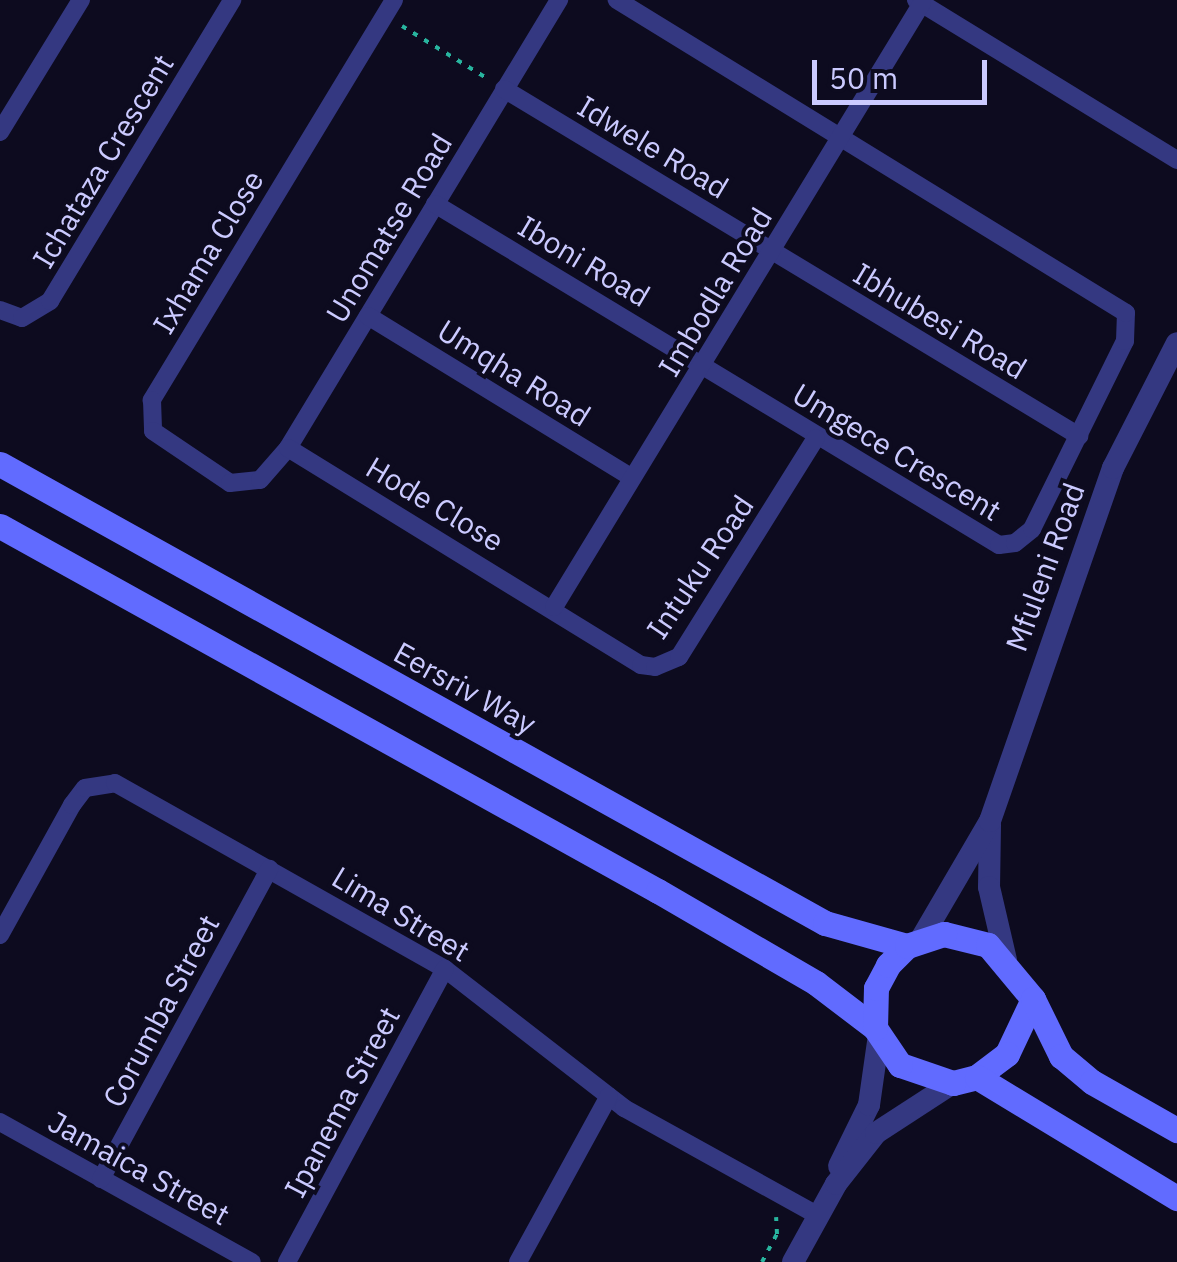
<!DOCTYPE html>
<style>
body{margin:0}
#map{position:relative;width:1177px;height:1262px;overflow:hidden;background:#0d0b1f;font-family:"IBM Plex Sans",sans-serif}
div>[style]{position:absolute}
.path>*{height:4px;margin-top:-2px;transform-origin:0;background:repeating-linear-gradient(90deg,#28b59f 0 5px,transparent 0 13px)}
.minor>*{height:18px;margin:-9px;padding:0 9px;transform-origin:9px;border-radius:9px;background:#343881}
.tertiary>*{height:22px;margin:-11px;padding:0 11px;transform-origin:11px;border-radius:11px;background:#343881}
.secondary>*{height:25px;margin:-12.5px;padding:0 12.5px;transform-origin:12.5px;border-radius:12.5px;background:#616bff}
span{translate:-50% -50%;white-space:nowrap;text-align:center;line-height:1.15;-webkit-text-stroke:8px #0d0b1f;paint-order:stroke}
.street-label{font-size:30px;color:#cbcaff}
.scale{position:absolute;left:812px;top:60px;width:175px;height:45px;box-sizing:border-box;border:5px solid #cbcaff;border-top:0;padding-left:12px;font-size:30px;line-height:35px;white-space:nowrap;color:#cbcaff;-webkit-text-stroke:8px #0d0b1f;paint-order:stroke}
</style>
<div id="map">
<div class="path">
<div style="left:402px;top:26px;width:101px;rotate:31.6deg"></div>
<div style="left:762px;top:1262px;width:32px;rotate:-62deg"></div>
<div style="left:777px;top:1234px;width:17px;rotate:-93deg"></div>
</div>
<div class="minor">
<div style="left:394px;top:0;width:468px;rotate:121.2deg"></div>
<div style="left:152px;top:400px;width:31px;rotate:88deg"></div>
<div style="left:153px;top:431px;width:93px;rotate:34deg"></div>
<div style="left:230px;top:483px;width:30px;rotate:-6deg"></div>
<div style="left:260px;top:480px;width:43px;rotate:-48.8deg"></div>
<div style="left:288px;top:448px;width:524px;rotate:-58.83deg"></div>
<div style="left:916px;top:0;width:306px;rotate:31.5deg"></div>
<div style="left:504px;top:89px;width:672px;rotate:31.11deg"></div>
<div style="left:0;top:132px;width:155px;rotate:-58.5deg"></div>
<div style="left:435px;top:204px;width:659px;rotate:31.16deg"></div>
<div style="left:999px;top:545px;width:16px;rotate:-7deg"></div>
<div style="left:1015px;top:543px;width:22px;rotate:-39deg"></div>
<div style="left:1032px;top:529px;width:210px;rotate:-63.7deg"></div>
<div style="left:1125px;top:341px;width:28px;rotate:-88deg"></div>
<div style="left:1126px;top:313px;width:598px;rotate:-148.41deg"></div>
<div style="left:0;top:310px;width:23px;rotate:20deg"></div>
<div style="left:22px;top:318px;width:33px;rotate:-31deg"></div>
<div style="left:50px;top:301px;width:352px;rotate:-58.8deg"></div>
<div style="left:368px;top:316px;width:308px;rotate:31.5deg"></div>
<div style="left:288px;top:448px;width:414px;rotate:31.6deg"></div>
<div style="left:641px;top:665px;width:14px;rotate:8deg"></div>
<div style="left:655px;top:667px;width:26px;rotate:-23deg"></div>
<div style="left:679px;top:657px;width:258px;rotate:-58deg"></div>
<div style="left:554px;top:607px;width:707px;rotate:-58.65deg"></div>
<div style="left:0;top:935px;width:149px;rotate:-61deg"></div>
<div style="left:72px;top:805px;width:21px;rotate:-53deg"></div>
<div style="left:85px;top:788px;width:30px;rotate:-9deg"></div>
<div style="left:115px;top:783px;width:379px;rotate:29.4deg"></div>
<div style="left:445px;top:969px;width:227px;rotate:37.8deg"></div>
<div style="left:624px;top:1108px;width:223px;rotate:29deg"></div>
<div style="left:0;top:1122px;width:288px;rotate:29.1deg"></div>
<div style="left:101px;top:1179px;width:353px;rotate:-61.5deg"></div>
<div style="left:287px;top:1262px;width:333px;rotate:-61.7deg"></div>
<div style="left:518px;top:1262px;width:189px;rotate:-61.3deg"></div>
</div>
<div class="tertiary">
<div style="left:990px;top:825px;width:62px;rotate:90.9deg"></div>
<div style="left:989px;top:887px;width:75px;rotate:76.9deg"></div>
<div style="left:921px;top:939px;width:137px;rotate:-59.7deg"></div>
<div style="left:990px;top:821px;width:374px;rotate:-70.8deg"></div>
<div style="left:1113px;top:468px;width:140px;rotate:-62.9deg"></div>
<div style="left:839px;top:1166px;width:68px;rotate:-63.8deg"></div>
<div style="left:869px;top:1105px;width:71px;rotate:-81.9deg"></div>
<div style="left:793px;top:1262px;width:89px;rotate:-61.1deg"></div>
<div style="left:836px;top:1184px;width:65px;rotate:-51.9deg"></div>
<div style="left:876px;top:1133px;width:92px;rotate:-33deg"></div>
</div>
<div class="secondary">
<div style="left:0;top:464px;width:944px;rotate:29.09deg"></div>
<div style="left:825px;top:923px;width:85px;rotate:15.7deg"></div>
<div style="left:0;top:526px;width:752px;rotate:29.02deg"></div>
<div style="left:658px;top:891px;width:183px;rotate:30.2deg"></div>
<div style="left:816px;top:983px;width:74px;rotate:37.3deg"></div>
<div style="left:944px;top:934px;width:45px;rotate:14deg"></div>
<div style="left:988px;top:945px;width:70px;rotate:50.2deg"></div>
<div style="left:1033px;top:999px;width:61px;rotate:115.3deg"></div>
<div style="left:1007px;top:1054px;width:38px;rotate:143deg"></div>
<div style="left:977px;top:1077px;width:25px;rotate:166deg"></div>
<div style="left:953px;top:1083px;width:56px;rotate:-161.2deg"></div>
<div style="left:900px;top:1065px;width:45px;rotate:-124deg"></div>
<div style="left:875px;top:1028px;width:40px;rotate:-88.6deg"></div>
<div style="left:876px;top:988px;width:26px;rotate:-62deg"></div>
<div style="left:888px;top:965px;width:27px;rotate:-45deg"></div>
<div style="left:907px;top:946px;width:39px;rotate:-18deg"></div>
<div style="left:1033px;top:999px;width:64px;rotate:63.8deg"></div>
<div style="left:1061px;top:1056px;width:40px;rotate:40deg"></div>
<div style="left:1092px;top:1082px;width:98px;rotate:29.5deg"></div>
<div style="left:977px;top:1077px;width:234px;rotate:31.2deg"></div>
</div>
<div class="street-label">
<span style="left:653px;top:147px;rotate:31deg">Idwele Road</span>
<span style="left:103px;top:161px;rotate:-59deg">Ichataza Crescent</span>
<span style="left:389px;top:228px;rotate:-59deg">Unomatse Road</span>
<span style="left:208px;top:252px;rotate:-59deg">Ixhama Close</span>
<span style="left:584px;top:261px;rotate:31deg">Iboni Road</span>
<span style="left:715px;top:292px;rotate:-59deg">Imbodla Road</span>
<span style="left:940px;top:321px;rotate:31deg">Ibhubesi Road</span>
<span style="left:514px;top:373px;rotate:32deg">Umqha Road</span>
<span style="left:897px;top:452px;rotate:31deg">Umgece Crescent</span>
<span style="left:435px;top:504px;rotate:31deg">Hode Close</span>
<span style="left:700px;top:567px;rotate:-56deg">Intuku Road</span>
<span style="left:1045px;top:567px;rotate:-70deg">Mfuleni Road</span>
<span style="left:465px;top:688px;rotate:29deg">Eersriv Way</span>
<span style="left:401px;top:914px;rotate:31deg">Lima Street</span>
<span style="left:161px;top:1011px;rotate:-62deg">Corumba Street</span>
<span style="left:342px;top:1102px;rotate:-62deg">Ipanema Street</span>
<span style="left:139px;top:1168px;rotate:29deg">Jamaica Street</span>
</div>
<div class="scale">50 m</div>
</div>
